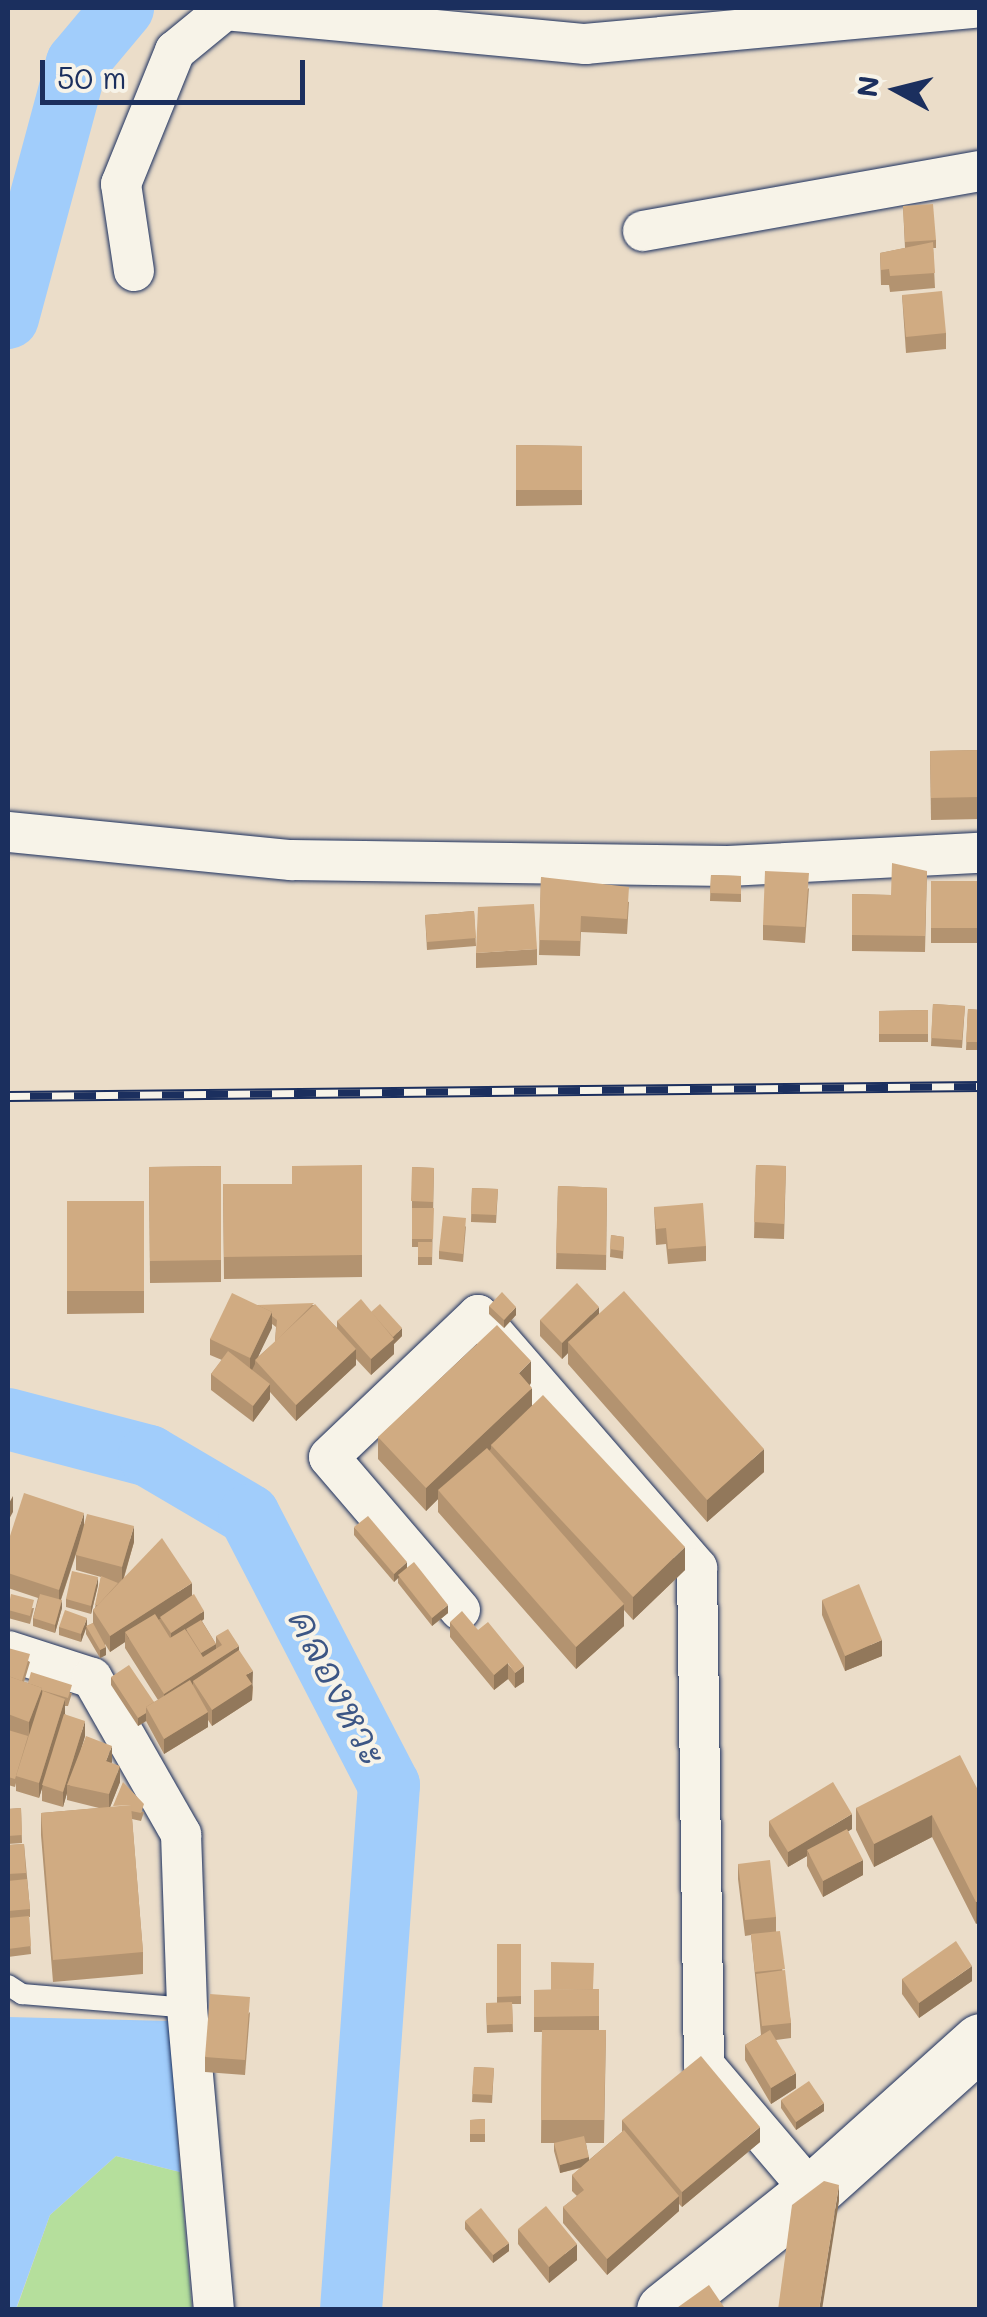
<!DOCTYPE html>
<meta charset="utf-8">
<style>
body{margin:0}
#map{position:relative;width:987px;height:2317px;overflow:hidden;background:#ebddc9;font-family:Mali,"Playpen Sans Thai",sans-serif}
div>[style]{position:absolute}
.green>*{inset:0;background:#b5df9c}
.water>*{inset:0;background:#a1cdfb}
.river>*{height:62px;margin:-31px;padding:0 31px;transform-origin:31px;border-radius:31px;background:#a1cdfb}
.roads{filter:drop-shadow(0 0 2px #1b2f5e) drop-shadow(0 0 2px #1b2f5e)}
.lane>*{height:20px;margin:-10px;padding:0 10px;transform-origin:10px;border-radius:10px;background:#f7f3e8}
.street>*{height:40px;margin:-20px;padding:0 20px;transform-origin:20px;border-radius:20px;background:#f7f3e8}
.secondary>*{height:55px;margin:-27.5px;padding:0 27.5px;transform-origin:27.5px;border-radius:27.5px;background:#f7f3e8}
.rail>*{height:11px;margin-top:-5.5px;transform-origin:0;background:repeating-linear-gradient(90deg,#f7f3e8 0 22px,#1b2f5e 0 44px);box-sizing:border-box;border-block:2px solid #1b2f5e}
.wall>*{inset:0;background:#b39370}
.shaded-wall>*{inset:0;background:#92785b}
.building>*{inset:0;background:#d0ab82}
span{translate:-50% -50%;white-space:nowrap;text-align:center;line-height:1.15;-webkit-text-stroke:8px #f7f3e8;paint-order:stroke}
.water-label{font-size:38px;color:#3c5685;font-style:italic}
.frame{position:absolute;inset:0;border:10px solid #1b2f5e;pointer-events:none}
.north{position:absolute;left:847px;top:40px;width:100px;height:100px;-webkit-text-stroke:8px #f7f3e8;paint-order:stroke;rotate:277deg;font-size:28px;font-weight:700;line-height:40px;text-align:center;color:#1b2f5e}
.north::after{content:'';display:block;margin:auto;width:35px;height:45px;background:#1b2f5e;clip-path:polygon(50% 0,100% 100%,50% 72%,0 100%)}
.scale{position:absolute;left:40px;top:60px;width:265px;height:45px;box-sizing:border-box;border:5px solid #1b2f5e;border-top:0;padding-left:12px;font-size:30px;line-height:35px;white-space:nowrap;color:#1b2f5e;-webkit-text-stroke:8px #f7f3e8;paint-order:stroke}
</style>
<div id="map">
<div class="green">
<div style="clip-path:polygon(116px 2156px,180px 2172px,192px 2309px,16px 2310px,50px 2215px)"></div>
</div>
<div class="water">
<div style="clip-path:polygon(8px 2017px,170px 2021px,180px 2172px,116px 2156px,50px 2215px,16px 2309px,8px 2310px)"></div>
</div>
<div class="river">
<div style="left:8px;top:318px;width:264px;rotate:-74.9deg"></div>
<div style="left:77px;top:63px;width:72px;rotate:-50.1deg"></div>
<div style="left:8px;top:1419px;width:146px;rotate:14.7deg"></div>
<div style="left:149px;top:1456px;width:116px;rotate:30.5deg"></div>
<div style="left:249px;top:1515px;width:304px;rotate:62.6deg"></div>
<div style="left:389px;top:1785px;width:526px;rotate:94.14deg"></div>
</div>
<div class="roads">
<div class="lane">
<div style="left:8px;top:1985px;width:17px;rotate:33deg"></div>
<div style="left:22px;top:1994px;width:166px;rotate:4.8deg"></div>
</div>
<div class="street">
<div style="left:643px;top:231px;width:342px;rotate:-10.1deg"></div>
<div style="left:134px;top:271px;width:88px;rotate:-98.5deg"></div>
<div style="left:121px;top:184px;width:144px;rotate:-67.9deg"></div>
<div style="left:175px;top:51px;width:65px;rotate:-39.4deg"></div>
<div style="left:225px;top:10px;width:362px;rotate:5.4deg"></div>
<div style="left:585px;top:44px;width:391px;rotate:-5.3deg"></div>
<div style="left:8px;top:832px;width:284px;rotate:5.7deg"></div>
<div style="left:291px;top:860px;width:437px;rotate:0.8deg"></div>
<div style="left:728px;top:866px;width:252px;rotate:-3deg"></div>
<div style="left:460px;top:1610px;width:201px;rotate:-130.6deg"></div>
<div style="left:329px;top:1457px;width:206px;rotate:-43.6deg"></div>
<div style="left:478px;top:1315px;width:335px;rotate:49.1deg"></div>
<div style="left:697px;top:1568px;width:497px;rotate:89.2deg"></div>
<div style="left:704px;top:2065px;width:167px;rotate:49.6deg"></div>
<div style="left:8px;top:1651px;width:88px;rotate:17.8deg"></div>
<div style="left:92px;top:1678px;width:180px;rotate:60.3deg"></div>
<div style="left:181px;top:1834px;width:174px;rotate:88deg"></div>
<div style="left:187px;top:2008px;width:303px;rotate:84.9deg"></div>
</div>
<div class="secondary">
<div style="left:664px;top:2310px;width:189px;rotate:-38.6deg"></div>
<div style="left:812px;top:2192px;width:226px;rotate:-41.9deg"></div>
</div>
</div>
<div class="rail">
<div style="left:8px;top:1096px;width:972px;rotate:-0.59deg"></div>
</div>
<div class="wall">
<div style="clip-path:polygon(903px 206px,936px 240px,936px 248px,933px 248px,935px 288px,890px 292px,889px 285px,881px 285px,880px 253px,905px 248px)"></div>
<div style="clip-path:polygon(902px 295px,946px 333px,946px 349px,906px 353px)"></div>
<div style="clip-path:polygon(516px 445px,582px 446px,582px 505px,516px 506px)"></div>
<div style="clip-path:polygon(980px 750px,980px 819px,931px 820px,930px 751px)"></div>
<div style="clip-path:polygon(927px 871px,925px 952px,852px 951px,852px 894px,891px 895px)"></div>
<div style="clip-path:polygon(711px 875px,741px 876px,741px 902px,710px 901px)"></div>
<div style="clip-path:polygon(541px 877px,629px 902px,627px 934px,581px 932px,580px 956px,539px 955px)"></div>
<div style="clip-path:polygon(931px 881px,980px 881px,980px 943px,931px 943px)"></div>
<div style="clip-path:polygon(809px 888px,805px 943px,763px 940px,763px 925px)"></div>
<div style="clip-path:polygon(474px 911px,476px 946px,427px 950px,425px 915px)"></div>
<div style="clip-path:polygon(537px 949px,537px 965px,476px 968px,476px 953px)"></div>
<div style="clip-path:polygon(933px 1004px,965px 1006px,962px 1048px,931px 1046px)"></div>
<div style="clip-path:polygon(968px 1009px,980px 1010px,980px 1050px,966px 1050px)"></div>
<div style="clip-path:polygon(928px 1010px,928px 1042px,879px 1042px,879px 1011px)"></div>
<div style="clip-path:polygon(362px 1165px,362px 1277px,224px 1279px,223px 1184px,292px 1184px)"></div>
<div style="clip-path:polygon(756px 1165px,786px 1166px,784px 1239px,754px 1238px)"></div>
<div style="clip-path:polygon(221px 1166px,221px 1282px,150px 1283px,149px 1167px)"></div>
<div style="clip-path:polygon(412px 1167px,434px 1168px,432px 1265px,418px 1265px,418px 1247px,412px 1247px)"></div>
<div style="clip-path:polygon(558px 1186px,607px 1188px,606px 1270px,556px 1269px)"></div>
<div style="clip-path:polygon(472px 1188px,498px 1189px,496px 1223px,471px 1222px)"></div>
<div style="clip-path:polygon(67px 1201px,144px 1201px,144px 1313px,67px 1314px)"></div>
<div style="clip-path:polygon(654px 1207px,706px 1246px,706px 1261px,668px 1264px,666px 1244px,656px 1245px)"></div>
<div style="clip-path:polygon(466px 1226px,463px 1262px,439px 1259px,439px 1251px)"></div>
<div style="clip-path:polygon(611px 1235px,624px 1237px,623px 1259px,610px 1257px)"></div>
<div style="clip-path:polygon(evenodd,257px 1305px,314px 1305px,337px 1328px,337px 1321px,371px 1312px,402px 1336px,394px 1344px,394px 1354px,371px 1375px,356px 1359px,356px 1365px,296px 1421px,270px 1392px,270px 1399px,253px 1422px,211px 1390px,211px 1374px,222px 1360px,210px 1355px,210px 1339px,257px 1305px,272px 1324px,276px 1327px,275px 1342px,258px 1357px,272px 1324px)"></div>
<div style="clip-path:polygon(489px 1306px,516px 1315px,504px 1328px,489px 1314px)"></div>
<div style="clip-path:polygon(599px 1314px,764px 1472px,707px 1522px,568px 1364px,568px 1353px,562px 1359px,540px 1336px,540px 1320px)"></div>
<div style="clip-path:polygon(531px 1383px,530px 1385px,532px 1405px,685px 1570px,633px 1620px,624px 1610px,624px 1626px,576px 1669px,438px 1512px,438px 1499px,426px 1511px,378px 1459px,378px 1437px)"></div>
<div style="clip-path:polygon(84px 1524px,134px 1542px,124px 1578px,192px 1596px,204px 1619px,202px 1621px,216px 1644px,216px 1636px,239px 1651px,253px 1687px,252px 1700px,212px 1726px,208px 1720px,208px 1727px,164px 1754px,146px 1721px,138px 1726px,111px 1685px,111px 1677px,154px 1702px,158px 1700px,125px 1648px,125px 1642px,110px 1652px,105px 1644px,106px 1655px,100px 1658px,86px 1634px,86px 1627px,81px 1642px,59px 1635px,59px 1627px,87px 1626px,93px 1623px,93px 1610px,95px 1608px,101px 1577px,76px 1570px,76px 1555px,78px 1548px,61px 1600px,62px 1608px,55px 1633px,33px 1626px,33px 1618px,38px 1598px,8px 1588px,8px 1542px)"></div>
<div style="clip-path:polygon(354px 1527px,448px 1613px,432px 1626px,398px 1583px,398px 1577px,394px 1582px,354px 1535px)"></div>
<div style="clip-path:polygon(98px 1585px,91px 1614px,66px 1607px,66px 1599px)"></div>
<div style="clip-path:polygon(822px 1600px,882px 1656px,845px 1671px,822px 1615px)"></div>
<div style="clip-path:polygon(34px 1608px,30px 1624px,8px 1618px,8px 1610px)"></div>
<div style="clip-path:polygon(450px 1622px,478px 1630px,524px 1682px,515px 1688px,508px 1679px,494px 1690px,450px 1637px)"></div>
<div style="clip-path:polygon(8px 1648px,30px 1662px,24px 1682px,72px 1693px,68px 1706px,65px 1706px,65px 1714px,85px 1736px,81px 1750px,112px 1763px,120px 1782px,110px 1807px,144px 1812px,141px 1821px,132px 1819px,143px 1952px,143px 1974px,53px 1982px,41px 1835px,41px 1813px,99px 1808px,67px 1800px,67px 1793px,63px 1807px,42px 1801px,42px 1788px,39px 1798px,16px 1791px,16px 1783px,15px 1787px,8px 1785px)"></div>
<div style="clip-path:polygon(980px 1794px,976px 1924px,932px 1837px,874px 1867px,856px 1830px,856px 1808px)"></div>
<div style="clip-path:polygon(21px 1808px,22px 1843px,8px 1844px,8px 1809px)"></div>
<div style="clip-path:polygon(769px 1821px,852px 1829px,848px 1831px,863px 1875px,823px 1897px,807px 1866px,807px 1856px,788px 1867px,769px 1836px)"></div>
<div style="clip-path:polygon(24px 1844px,30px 1909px,30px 1917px,29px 1917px,31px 1954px,8px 1957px,8px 1845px)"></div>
<div style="clip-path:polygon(738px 1864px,776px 1917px,776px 1931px,791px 2023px,791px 2038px,776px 2040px,796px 2088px,771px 2104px,745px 2060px,745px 2045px,761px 2035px,751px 1935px,745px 1936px,738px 1879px)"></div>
<div style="clip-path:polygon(497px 1944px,521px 1944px,521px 2004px,512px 2004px,513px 2032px,487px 2033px,486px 2003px,497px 2003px)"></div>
<div style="clip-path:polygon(902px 1979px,972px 1981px,919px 2018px,902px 1994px)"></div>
<div style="clip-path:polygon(599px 1989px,599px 2030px,606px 2030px,604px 2143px,586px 2143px,589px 2160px,622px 2132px,622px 2120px,760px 2142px,682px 2207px,679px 2204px,679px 2211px,607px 2275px,563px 2223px,563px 2207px,577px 2196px,572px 2191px,572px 2175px,581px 2168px,560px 2173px,554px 2151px,554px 2143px,556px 2143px,541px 2143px,542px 2032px,534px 2032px,534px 1990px)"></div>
<div style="clip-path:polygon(250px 2012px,245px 2075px,205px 2072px,205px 2057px)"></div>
<div style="clip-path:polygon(474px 2067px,494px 2068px,492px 2103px,472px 2102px)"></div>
<div style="clip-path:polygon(781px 2100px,824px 2111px,796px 2130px,781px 2108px)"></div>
<div style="clip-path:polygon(485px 2119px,485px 2142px,470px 2142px,470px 2120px)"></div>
<div style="clip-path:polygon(465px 2221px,509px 2251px,493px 2263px,465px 2229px)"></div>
<div style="clip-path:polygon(518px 2229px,577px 2260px,549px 2283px,518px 2244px)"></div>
</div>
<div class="shaded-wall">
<div style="clip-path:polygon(516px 1307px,516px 1315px,504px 1328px,504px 1320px)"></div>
<div style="clip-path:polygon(599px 1307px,599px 1322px,568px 1342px,568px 1353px,562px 1359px,562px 1343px)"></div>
<div style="clip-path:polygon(272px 1312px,272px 1328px,256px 1361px,255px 1360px,255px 1364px,250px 1374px,250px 1358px)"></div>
<div style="clip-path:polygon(402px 1328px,402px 1336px,394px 1344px,394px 1354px,371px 1375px,371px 1359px)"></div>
<div style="clip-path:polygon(356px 1349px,356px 1365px,296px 1421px,296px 1405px)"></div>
<div style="clip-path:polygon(531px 1361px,531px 1383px,519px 1396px,519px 1373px)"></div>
<div style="clip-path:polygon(270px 1384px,270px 1399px,253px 1422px,253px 1406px)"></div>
<div style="clip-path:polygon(532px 1388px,532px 1410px,491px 1445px,491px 1449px,443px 1495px,438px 1490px,438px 1499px,426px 1511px,426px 1488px)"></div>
<div style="clip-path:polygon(764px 1449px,764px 1472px,707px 1522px,707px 1500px)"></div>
<div style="clip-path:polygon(13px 1496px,13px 1512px,8px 1521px,8px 1505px)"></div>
<div style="clip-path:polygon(84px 1513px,84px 1528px,59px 1605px,59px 1590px)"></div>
<div style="clip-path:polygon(134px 1526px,134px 1542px,122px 1583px,122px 1567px)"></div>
<div style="clip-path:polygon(685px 1547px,685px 1570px,633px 1620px,633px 1597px)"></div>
<div style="clip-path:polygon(407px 1562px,407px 1570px,394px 1582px,394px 1574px)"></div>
<div style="clip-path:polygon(98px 1577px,98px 1585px,91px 1614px,91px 1606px)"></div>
<div style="clip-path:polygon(192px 1583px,192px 1598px,129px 1639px,125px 1632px,125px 1642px,110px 1652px,110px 1636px)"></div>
<div style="clip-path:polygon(62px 1600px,62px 1608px,55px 1633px,55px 1625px)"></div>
<div style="clip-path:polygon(624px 1604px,624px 1626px,576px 1669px,576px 1647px)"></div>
<div style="clip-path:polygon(448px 1605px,448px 1613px,432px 1626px,432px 1618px)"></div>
<div style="clip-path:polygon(204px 1611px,204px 1619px,171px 1641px,171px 1633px)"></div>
<div style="clip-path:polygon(87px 1618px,87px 1626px,81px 1642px,81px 1634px)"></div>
<div style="clip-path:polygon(882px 1640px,882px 1656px,845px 1671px,845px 1656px)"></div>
<div style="clip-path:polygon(216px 1644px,216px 1652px,201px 1661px,201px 1653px)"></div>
<div style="clip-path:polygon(239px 1646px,239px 1661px,193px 1681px,193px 1691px,164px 1709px,164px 1694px)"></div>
<div style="clip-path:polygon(106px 1647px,106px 1655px,100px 1658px,100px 1650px)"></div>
<div style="clip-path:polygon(508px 1663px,508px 1679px,494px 1690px,494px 1675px)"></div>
<div style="clip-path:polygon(524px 1666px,524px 1682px,515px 1688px,515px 1673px)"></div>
<div style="clip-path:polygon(253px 1671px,252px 1700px,212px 1726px,212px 1710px,246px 1675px)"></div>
<div style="clip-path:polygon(42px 1688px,42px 1703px,29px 1738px,29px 1722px)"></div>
<div style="clip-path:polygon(65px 1699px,65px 1714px,39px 1798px,39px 1783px)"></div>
<div style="clip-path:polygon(208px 1712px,208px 1727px,164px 1754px,164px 1739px)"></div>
<div style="clip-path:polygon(146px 1713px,146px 1721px,138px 1726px,138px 1718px)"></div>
<div style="clip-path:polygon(85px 1721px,85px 1736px,70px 1786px,67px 1785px,67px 1793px,63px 1807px,63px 1792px)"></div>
<div style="clip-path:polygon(112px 1746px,112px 1762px,106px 1776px,106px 1761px)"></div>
<div style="clip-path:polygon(120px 1766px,120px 1782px,109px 1810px,109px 1794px)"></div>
<div style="clip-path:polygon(852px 1814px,852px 1829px,809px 1855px,807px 1850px,807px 1856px,788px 1867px,788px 1852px)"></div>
<div style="clip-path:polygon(932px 1815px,932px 1837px,874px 1867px,874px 1844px)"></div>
<div style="clip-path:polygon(863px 1860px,863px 1875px,823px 1897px,823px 1881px)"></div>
<div style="clip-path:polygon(980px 1900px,980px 1922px,976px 1924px,976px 1902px)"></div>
<div style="clip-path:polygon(972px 1966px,972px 1981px,919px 2018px,919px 2003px)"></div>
<div style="clip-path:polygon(796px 2073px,796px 2088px,771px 2104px,771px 2088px)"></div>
<div style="clip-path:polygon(824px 2103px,824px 2111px,796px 2130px,796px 2122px)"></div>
<div style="clip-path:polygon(760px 2127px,760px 2142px,682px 2207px,682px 2192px)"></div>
<div style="clip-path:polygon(589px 2157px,589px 2165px,560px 2173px,560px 2165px)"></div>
<div style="clip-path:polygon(839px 2185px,839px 2201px,822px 2310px,819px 2310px)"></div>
<div style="clip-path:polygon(679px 2196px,679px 2211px,607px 2275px,607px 2259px)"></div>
<div style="clip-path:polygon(509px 2243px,509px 2251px,493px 2263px,493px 2255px)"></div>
<div style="clip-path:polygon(577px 2244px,577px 2260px,549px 2283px,549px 2267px)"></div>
</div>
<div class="building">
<div style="clip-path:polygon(933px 204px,936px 240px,905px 242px,903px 206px)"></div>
<div style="clip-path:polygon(933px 242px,935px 273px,890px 276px,889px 269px,881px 270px,880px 253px)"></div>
<div style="clip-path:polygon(942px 291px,946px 333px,906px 337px,902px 295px)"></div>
<div style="clip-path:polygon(516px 445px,582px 446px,582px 490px,516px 490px)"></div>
<div style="clip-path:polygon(980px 750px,980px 797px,931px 798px,930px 751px)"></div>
<div style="clip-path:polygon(892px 863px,927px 871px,925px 936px,852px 935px,852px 894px,891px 895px)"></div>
<div style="clip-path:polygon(765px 871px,809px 873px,805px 927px,763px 925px)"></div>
<div style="clip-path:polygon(711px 875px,741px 876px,741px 894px,710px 893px)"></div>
<div style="clip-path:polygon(541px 877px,629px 887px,627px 919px,581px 916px,580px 941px,539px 940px)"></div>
<div style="clip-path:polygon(931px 881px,980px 881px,980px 928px,931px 928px)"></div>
<div style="clip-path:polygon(534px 904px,537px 949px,476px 953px,478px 907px)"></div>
<div style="clip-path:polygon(474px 911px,476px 938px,427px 942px,425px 915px)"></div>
<div style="clip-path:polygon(933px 1004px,965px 1006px,962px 1040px,931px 1038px)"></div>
<div style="clip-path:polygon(968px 1009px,980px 1010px,980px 1042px,966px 1042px)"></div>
<div style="clip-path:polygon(928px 1010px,928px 1034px,879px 1034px,879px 1011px)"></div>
<div style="clip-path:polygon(362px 1165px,362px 1255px,224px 1257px,223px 1184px,292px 1184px,292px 1166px)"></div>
<div style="clip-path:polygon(756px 1165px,786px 1166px,784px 1224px,754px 1222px)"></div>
<div style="clip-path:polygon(221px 1166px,221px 1260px,150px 1261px,149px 1167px)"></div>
<div style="clip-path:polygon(412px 1167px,434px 1168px,433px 1202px,411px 1201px)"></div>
<div style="clip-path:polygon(558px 1186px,607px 1188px,606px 1255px,556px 1253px)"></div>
<div style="clip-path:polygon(472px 1188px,498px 1189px,496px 1215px,471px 1214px)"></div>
<div style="clip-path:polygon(67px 1201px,144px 1201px,144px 1291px,67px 1291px)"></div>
<div style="clip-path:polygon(703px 1203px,706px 1246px,668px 1249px,666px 1228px,656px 1229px,654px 1207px)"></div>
<div style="clip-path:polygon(412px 1208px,434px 1208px,433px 1239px,412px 1239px)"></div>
<div style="clip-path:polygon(443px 1216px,466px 1218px,463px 1254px,439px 1251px)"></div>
<div style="clip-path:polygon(611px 1235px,624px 1237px,623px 1251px,610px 1249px)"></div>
<div style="clip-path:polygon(418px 1242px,432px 1242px,432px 1257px,418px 1257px)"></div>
<div style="clip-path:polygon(577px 1283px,599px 1307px,562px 1343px,540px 1320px)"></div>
<div style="clip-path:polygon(624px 1291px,764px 1449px,707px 1500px,568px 1342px)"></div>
<div style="clip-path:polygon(502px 1292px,516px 1307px,504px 1320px,489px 1306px)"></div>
<div style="clip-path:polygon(232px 1293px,272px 1312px,250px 1358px,210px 1339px)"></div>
<div style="clip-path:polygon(361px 1299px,394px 1339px,371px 1359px,337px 1321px)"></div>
<div style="clip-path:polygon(314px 1303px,275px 1342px,277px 1320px,272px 1316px,272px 1312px,257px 1305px)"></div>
<div style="clip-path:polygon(315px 1304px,356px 1349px,296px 1405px,255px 1360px)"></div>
<div style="clip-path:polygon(380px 1304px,402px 1328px,393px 1337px,371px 1312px)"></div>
<div style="clip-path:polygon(497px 1325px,531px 1361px,519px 1373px,532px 1388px,426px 1488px,378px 1437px)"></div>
<div style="clip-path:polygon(228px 1351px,270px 1384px,253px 1406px,211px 1374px)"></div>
<div style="clip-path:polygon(543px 1395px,685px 1547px,633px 1597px,491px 1445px)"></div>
<div style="clip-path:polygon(487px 1448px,624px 1604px,576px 1647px,438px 1490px)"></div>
<div style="clip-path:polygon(24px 1493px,84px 1513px,59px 1590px,8px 1573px,8px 1542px)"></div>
<div style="clip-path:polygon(87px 1514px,134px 1526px,122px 1567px,76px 1555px)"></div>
<div style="clip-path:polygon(368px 1516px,407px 1562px,394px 1574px,354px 1527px)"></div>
<div style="clip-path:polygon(162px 1538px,192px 1583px,110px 1636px,93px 1610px)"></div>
<div style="clip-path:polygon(414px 1562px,448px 1605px,432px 1618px,398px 1575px)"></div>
<div style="clip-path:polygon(72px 1571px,98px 1577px,91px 1606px,66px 1599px)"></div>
<div style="clip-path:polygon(101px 1576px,118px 1583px,98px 1605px,95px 1605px)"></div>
<div style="clip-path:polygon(859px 1584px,882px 1640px,845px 1656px,822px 1600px)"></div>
<div style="clip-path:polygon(11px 1594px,34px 1600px,30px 1616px,8px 1610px)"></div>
<div style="clip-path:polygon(40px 1594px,62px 1600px,55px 1625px,33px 1618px)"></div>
<div style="clip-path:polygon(194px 1594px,204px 1611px,171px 1633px,160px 1617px)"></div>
<div style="clip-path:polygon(65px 1610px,87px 1618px,81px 1634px,59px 1627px)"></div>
<div style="clip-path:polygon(462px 1611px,478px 1630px,488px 1622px,524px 1666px,515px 1673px,508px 1663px,494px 1675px,450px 1622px)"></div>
<div style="clip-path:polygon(155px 1614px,170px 1638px,185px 1629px,203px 1657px,222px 1645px,216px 1636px,228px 1629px,239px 1646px,164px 1694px,125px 1632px)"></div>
<div style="clip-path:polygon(201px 1620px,216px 1644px,201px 1653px,186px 1629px)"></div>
<div style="clip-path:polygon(93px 1623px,106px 1647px,100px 1650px,86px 1626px)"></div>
<div style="clip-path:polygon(8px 1648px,30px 1654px,22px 1681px,8px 1676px)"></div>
<div style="clip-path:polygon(239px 1650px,253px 1671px,246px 1675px,252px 1684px,212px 1710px,193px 1681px)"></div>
<div style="clip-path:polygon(129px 1665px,154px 1702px,146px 1707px,146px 1713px,138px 1718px,111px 1677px)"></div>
<div style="clip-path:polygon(31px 1672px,72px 1685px,68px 1698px,41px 1690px,42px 1688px,28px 1683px)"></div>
<div style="clip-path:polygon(8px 1676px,42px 1688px,29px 1722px,8px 1714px)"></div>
<div style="clip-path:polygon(190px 1680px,208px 1712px,164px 1739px,146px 1707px)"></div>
<div style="clip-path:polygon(43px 1691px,65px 1699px,39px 1783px,16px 1776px)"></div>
<div style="clip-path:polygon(64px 1714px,85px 1721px,63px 1792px,42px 1785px)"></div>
<div style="clip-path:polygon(8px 1730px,28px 1736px,15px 1779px,8px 1777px)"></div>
<div style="clip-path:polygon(86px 1736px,112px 1746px,106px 1761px,120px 1766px,109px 1794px,67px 1785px)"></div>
<div style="clip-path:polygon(960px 1755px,980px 1794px,980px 1900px,976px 1902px,932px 1815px,874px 1844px,856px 1808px)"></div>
<div style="clip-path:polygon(123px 1782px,144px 1804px,141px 1813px,131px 1811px,131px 1805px,113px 1806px)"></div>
<div style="clip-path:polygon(833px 1782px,852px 1814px,788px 1852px,769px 1821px)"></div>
<div style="clip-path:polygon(131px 1805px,143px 1952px,53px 1960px,41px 1813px)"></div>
<div style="clip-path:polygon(21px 1808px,22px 1835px,8px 1836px,8px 1809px)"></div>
<div style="clip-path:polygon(847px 1829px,863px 1860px,823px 1881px,807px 1850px)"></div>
<div style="clip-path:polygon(24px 1844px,26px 1873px,8px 1874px,8px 1845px)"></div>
<div style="clip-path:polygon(770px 1860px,776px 1917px,745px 1920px,738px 1864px)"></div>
<div style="clip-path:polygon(27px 1879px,30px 1909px,8px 1911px,8px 1881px)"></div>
<div style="clip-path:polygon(29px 1916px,31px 1946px,8px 1949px,8px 1918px)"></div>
<div style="clip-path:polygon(780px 1931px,785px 1969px,755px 1972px,751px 1934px)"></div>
<div style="clip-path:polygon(956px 1941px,972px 1966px,919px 2003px,902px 1979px)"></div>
<div style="clip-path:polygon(497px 1944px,521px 1944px,521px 1996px,497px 1997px)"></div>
<div style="clip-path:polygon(551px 1962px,594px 1963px,593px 1989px,551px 1990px)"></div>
<div style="clip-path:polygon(785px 1970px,791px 2023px,762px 2026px,756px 1974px)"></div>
<div style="clip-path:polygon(599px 1989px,599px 2016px,534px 2017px,534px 1990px)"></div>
<div style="clip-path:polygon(210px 1994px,250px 1997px,245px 2060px,205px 2057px)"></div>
<div style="clip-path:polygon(512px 2002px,513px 2024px,487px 2025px,486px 2003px)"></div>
<div style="clip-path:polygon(542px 2030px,606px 2030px,604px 2120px,541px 2120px)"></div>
<div style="clip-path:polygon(770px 2030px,796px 2073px,771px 2088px,745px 2045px)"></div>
<div style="clip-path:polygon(701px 2056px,760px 2127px,682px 2192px,622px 2120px)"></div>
<div style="clip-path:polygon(474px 2067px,494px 2068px,492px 2095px,472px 2094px)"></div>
<div style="clip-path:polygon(809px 2081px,824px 2103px,796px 2122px,781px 2100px)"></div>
<div style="clip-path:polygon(485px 2119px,485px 2134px,470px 2134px,470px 2120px)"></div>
<div style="clip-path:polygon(624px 2130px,679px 2196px,607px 2259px,563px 2207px,584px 2190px,572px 2175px)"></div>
<div style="clip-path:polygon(584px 2136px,589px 2157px,560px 2165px,554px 2143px)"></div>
<div style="clip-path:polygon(824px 2181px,839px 2185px,819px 2310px,778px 2310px,792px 2205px)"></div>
<div style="clip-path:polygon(546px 2206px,577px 2244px,549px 2267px,518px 2229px)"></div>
<div style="clip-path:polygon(481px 2208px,509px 2243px,493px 2255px,465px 2221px)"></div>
<div style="clip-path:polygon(709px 2285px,726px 2310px,674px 2310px)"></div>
</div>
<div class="water-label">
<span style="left:338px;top:1687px;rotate:63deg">คลองหวะ</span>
</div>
<div class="frame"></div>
<div class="north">N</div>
<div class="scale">50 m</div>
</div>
